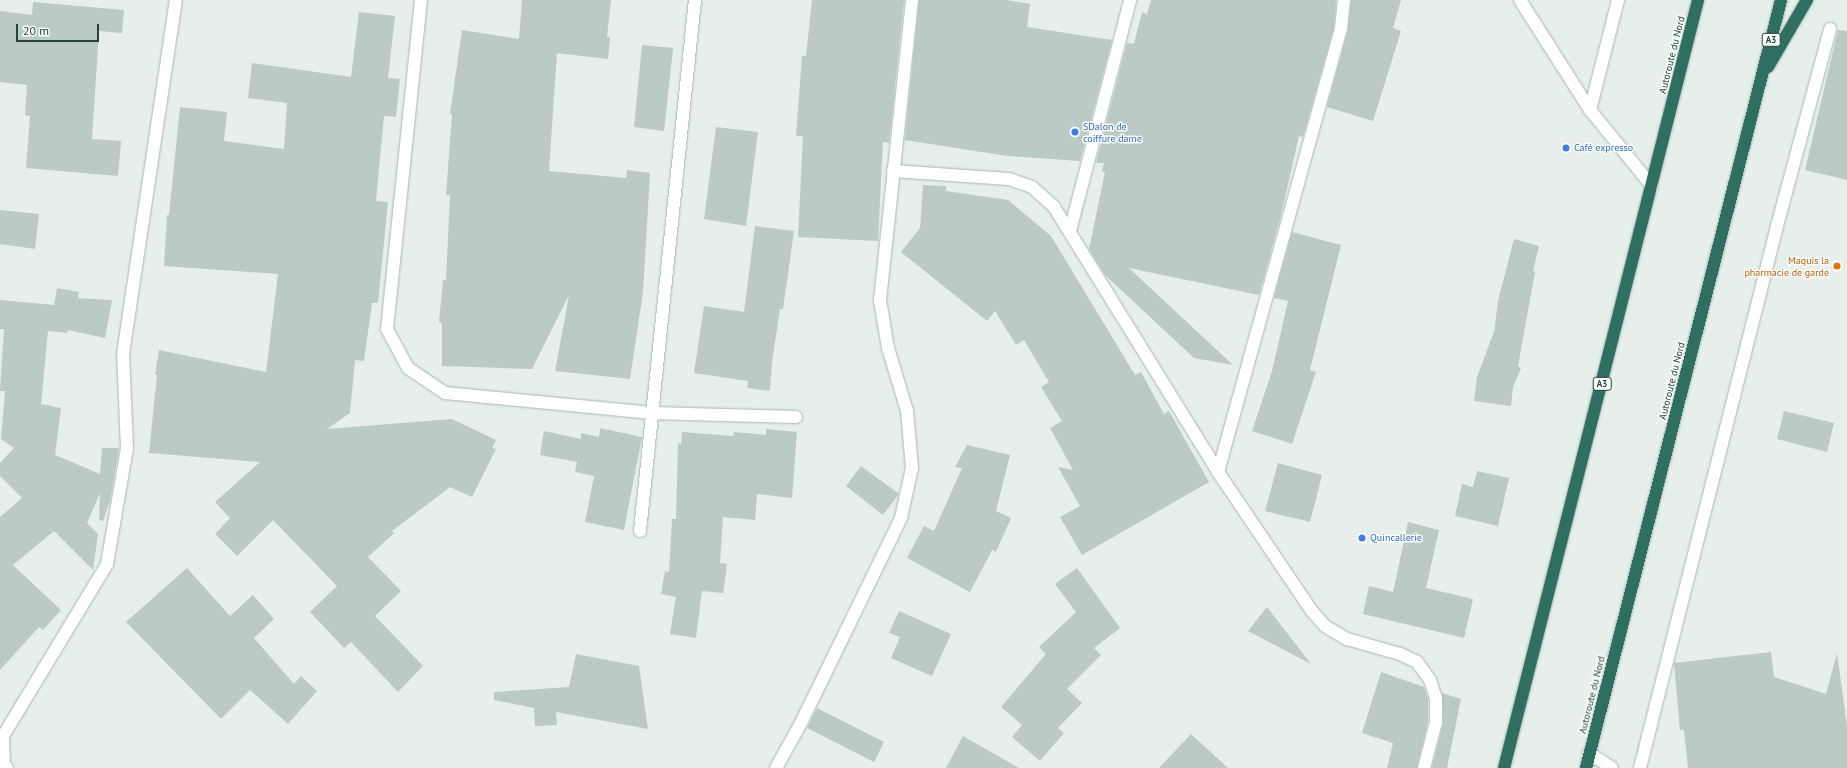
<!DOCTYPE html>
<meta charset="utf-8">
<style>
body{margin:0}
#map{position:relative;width:1847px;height:768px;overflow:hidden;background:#e6efeb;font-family:"PT Sans",sans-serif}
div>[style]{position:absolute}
.building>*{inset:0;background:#bbcac4}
.roads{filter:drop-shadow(0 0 1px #a8b8b2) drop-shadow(0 0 1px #a8b8b2)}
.service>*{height:12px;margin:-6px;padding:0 6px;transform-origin:6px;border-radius:6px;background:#fff}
.minor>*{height:12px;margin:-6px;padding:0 6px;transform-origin:6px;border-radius:6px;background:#fff}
.motorway>*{height:12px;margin:-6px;padding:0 6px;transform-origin:6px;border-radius:6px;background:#2f6f62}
.dots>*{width:11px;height:11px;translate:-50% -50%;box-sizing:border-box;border:2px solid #f7fbf9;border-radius:50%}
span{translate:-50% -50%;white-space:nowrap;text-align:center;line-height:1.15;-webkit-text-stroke:3px #f7fbf9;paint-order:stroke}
.shield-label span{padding:1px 3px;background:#f7fbf9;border:1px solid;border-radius:3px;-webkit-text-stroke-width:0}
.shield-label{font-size:9px;color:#24423a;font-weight:700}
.street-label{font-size:10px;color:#24423a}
.shop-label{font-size:10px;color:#366cbe}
.left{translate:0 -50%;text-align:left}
.food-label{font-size:10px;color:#c56008}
.right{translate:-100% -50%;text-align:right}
.scale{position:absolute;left:16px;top:24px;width:83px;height:18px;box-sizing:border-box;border:2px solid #24423a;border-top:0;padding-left:5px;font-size:12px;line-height:14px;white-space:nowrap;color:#24423a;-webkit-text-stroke:3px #f7fbf9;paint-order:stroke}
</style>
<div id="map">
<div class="building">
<div style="clip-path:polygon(522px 0,611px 0,607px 37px,610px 38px,608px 59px,557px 53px,549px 171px,626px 178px,627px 170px,650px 173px,643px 292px,630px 379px,555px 371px,569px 295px,532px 369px,442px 366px,442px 323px,439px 322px,443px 280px,446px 280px,450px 195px,446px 195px,452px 114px,450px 114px,462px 30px,519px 39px)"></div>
<div style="clip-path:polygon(812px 0,904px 0,889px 143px,883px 142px,878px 241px,798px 237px,803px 136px,796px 136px,802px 56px,806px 56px)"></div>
<div style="clip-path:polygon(919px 0,1007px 0,1030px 4px,1027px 27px,1112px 40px,1080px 161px,1007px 156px,905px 140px)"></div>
<div style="clip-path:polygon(1151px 0,1336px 0,1334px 27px,1303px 137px,1299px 136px,1281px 215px,1259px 295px,1129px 268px,1233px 365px,1194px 358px,1105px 275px,1089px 249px,1105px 172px,1102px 171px,1104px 163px,1096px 163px,1127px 43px,1134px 44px,1142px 12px,1147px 14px)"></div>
<div style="clip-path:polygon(1351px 0,1401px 0,1393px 28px,1401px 31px,1373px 121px,1327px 107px,1348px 30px)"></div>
<div style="clip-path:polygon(33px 2px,124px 10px,122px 33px,99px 31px,92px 139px,121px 141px,118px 176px,26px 168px,30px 116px,25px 115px,27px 85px,0 82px,0 11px,32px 15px)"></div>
<div style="clip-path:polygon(359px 12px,395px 16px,388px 78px,400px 79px,396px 117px,384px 116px,376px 201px,388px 202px,378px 303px,372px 303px,364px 361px,355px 360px,350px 413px,327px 429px,452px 419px,496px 440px,492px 448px,496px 449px,472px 497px,450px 487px,392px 531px,394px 533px,368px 557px,401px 591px,375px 616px,423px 666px,398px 692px,351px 642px,344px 648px,310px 612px,337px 586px,273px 520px,237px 556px,215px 534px,230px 518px,215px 502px,260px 462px,149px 453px,157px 375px,155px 375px,159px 350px,266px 372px,278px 274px,164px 266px,167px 215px,169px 215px,180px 107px,227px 112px,224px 141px,284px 149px,287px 103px,248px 98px,252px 63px,351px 77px)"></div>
<div style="clip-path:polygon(1838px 30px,1847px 31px,1847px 180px,1805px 170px)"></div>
<div style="clip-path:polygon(642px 45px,673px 48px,664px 131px,634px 127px)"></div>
<div style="clip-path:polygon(716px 127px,758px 132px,746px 226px,704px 219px)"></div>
<div style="clip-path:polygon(923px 185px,946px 186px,946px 191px,1008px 200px,1051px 236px,1135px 375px,1141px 372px,1164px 414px,1169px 411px,1209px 482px,1082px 555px,1060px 517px,1080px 506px,1058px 467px,1073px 470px,1050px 428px,1062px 421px,1041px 387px,1049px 382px,1024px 340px,1016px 345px,995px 311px,987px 321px,901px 252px,920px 228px)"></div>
<div style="clip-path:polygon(0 210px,39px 214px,35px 249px,0 244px)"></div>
<div style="clip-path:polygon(755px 226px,794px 231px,783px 309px,780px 309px,772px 362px,770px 391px,747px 388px,748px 381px,694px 373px,704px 306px,744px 312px)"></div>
<div style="clip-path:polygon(1292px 232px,1341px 245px,1310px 370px,1316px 372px,1292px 444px,1252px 431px,1272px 371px,1288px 301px,1274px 298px)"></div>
<div style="clip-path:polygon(1514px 239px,1539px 246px,1533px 271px,1535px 272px,1518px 366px,1521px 368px,1513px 387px,1511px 406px,1474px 401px,1477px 377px,1494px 332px,1498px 301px)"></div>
<div style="clip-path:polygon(57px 288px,79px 292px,78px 298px,112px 300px,105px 338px,68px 330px,67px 333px,48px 331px,41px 404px,61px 408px,55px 455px,100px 474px,102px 448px,119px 448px,110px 501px,103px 521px,99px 520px,100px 493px,87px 523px,98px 534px,93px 570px,54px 531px,13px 565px,61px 610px,43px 630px,39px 627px,0 670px,0 517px,22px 498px,0 476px,0 463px,14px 448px,1px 439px,5px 391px,0 391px,4px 329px,0 329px,0 300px,54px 305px)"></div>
<div style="clip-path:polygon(1784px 411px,1834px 423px,1827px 452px,1777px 439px)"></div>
<div style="clip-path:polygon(600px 428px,642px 437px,624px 530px,585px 522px,594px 476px,575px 472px,577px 462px,540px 455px,544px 431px,581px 439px,581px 433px,599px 437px)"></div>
<div style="clip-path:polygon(766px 429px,797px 432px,792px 498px,757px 494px,755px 520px,723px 517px,720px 563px,727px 564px,723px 593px,702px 591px,696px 638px,670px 634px,676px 597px,661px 594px,665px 571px,669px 572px,672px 519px,676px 519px,678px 443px,681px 444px,682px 432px,733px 436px,734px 432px,766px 435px)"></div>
<div style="clip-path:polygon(967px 445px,1010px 455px,996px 511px,1011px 518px,996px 552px,992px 550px,970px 592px,907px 558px,924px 526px,934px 531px,962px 468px,955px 467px)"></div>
<div style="clip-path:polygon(1278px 463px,1322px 475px,1310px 522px,1265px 511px)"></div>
<div style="clip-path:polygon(861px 466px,899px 494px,883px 515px,846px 486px)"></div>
<div style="clip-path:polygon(1477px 471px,1509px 478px,1498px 526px,1455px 516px,1462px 484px,1473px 487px)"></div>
<div style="clip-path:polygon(1408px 522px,1439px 530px,1426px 588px,1473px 599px,1464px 638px,1363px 614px,1369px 586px,1393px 592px)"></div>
<div style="clip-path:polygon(187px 568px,230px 616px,253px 595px,274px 619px,254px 638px,294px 684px,301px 676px,317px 691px,288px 724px,250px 690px,221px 719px,126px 622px)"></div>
<div style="clip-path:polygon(1077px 568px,1120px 628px,1094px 648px,1101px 655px,1067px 689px,1082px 703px,1058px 728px,1064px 733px,1040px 761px,1012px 737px,1022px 725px,1001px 707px,1046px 654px,1039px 647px,1076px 612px,1055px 584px)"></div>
<div style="clip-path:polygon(1267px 607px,1311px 664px,1248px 631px)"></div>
<div style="clip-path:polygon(899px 611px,951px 634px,932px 676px,891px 658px,900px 637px,889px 633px)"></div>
<div style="clip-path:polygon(1771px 652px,1774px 677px,1826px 694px,1837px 653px,1847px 726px,1847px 768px,1688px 768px,1684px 730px,1680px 730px,1674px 663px)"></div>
<div style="clip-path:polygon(576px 654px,639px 666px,648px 729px,556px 712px,557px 725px,535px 726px,534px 708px,494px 700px,494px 692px,569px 687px)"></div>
<div style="clip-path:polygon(1381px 672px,1424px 687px,1428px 699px,1428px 721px,1417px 768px,1387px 768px,1393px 743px,1362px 733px)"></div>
<div style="clip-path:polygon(1442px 693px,1461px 699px,1447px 768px,1432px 768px,1443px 724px)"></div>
<div style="clip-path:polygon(817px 708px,884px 742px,874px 762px,807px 728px)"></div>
<div style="clip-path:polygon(1191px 734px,1228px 768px,1159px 768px)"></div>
<div style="clip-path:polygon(963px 736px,1019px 768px,946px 768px)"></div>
</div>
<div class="roads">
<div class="service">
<div style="left:1520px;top:0;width:130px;rotate:57.5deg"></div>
<div style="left:1590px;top:110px;width:98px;rotate:50.8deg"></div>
<div style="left:1590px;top:110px;width:114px;rotate:-75.7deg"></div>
</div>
<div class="minor">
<div style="left:421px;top:0;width:331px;rotate:95.9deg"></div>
<div style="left:387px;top:329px;width:44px;rotate:61.7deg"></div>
<div style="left:408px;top:368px;width:45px;rotate:34deg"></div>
<div style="left:445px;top:393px;width:208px;rotate:5.5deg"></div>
<div style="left:652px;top:413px;width:144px;rotate:1.6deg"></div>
<div style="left:893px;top:171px;width:116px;rotate:3.9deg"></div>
<div style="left:1009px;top:179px;width:24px;rotate:19deg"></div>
<div style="left:1032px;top:187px;width:30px;rotate:42deg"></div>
<div style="left:1054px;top:207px;width:312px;rotate:58.2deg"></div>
<div style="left:1218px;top:472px;width:166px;rotate:56deg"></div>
<div style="left:1311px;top:610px;width:21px;rotate:49deg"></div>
<div style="left:1325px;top:626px;width:26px;rotate:31deg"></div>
<div style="left:1347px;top:639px;width:55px;rotate:15.8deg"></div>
<div style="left:1400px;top:654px;width:19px;rotate:25deg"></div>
<div style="left:1417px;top:662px;width:22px;rotate:54deg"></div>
<div style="left:1430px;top:680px;width:19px;rotate:72deg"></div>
<div style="left:1436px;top:698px;width:24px;rotate:90deg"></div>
<div style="left:1436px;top:722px;width:48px;rotate:104.6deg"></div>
<div style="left:1070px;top:231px;width:239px;rotate:-75.4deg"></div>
<div style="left:1218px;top:472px;width:461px;rotate:-74.5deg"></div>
<div style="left:1341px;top:28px;width:28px;rotate:-84deg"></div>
<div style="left:640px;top:531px;width:534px;rotate:-84.09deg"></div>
<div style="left:3px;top:738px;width:26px;rotate:88deg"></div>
<div style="left:4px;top:764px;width:5px;rotate:53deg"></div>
<div style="left:0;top:741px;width:207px;rotate:-58.8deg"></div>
<div style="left:107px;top:564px;width:118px;rotate:-80.2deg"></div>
<div style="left:127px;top:448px;width:94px;rotate:-92.4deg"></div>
<div style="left:123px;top:354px;width:358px;rotate:-81.5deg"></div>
<div style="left:1589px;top:753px;width:27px;rotate:33deg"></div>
<div style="left:776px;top:768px;width:51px;rotate:-60.9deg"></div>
<div style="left:801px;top:723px;width:228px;rotate:-64deg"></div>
<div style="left:901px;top:518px;width:51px;rotate:-77.6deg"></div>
<div style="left:912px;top:468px;width:57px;rotate:-95deg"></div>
<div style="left:907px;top:411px;width:66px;rotate:-106.8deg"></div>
<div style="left:888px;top:348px;width:49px;rotate:-99.5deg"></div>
<div style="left:880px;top:300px;width:302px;rotate:-83.9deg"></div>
<div style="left:1640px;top:768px;width:559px;rotate:-75.81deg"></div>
<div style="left:1777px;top:226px;width:204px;rotate:-74.9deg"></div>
</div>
<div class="motorway">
<div style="left:1768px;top:67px;width:78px;rotate:-59.8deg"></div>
<div style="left:1504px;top:768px;width:792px;rotate:-75.82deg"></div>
<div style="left:1586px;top:768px;width:792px;rotate:-75.75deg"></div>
</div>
</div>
<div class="dots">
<div style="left:1075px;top:132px;background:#3f7fe0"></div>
<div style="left:1566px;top:148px;background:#3f7fe0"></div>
<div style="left:1837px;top:266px;background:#e8710a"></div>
<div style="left:1362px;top:538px;background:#3f7fe0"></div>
</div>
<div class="shield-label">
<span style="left:1771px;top:40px">A3</span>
<span style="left:1602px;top:384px">A3</span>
</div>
<div class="street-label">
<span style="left:1672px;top:55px;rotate:-76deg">Autoroute du Nord</span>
<span style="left:1672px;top:381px;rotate:-76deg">Autoroute du Nord</span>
<span style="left:1592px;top:695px;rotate:-76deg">Autoroute du Nord</span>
</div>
<div class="shop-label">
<span class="left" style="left:1083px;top:132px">SDalon de<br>coiffure dame</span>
<span class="left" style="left:1574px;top:148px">Café expresso</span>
<span class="left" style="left:1370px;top:538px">Quincallerie</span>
</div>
<div class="food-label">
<span class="right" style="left:1829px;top:266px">Maquis la<br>pharmacie de garde</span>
</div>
<div class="scale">20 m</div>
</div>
